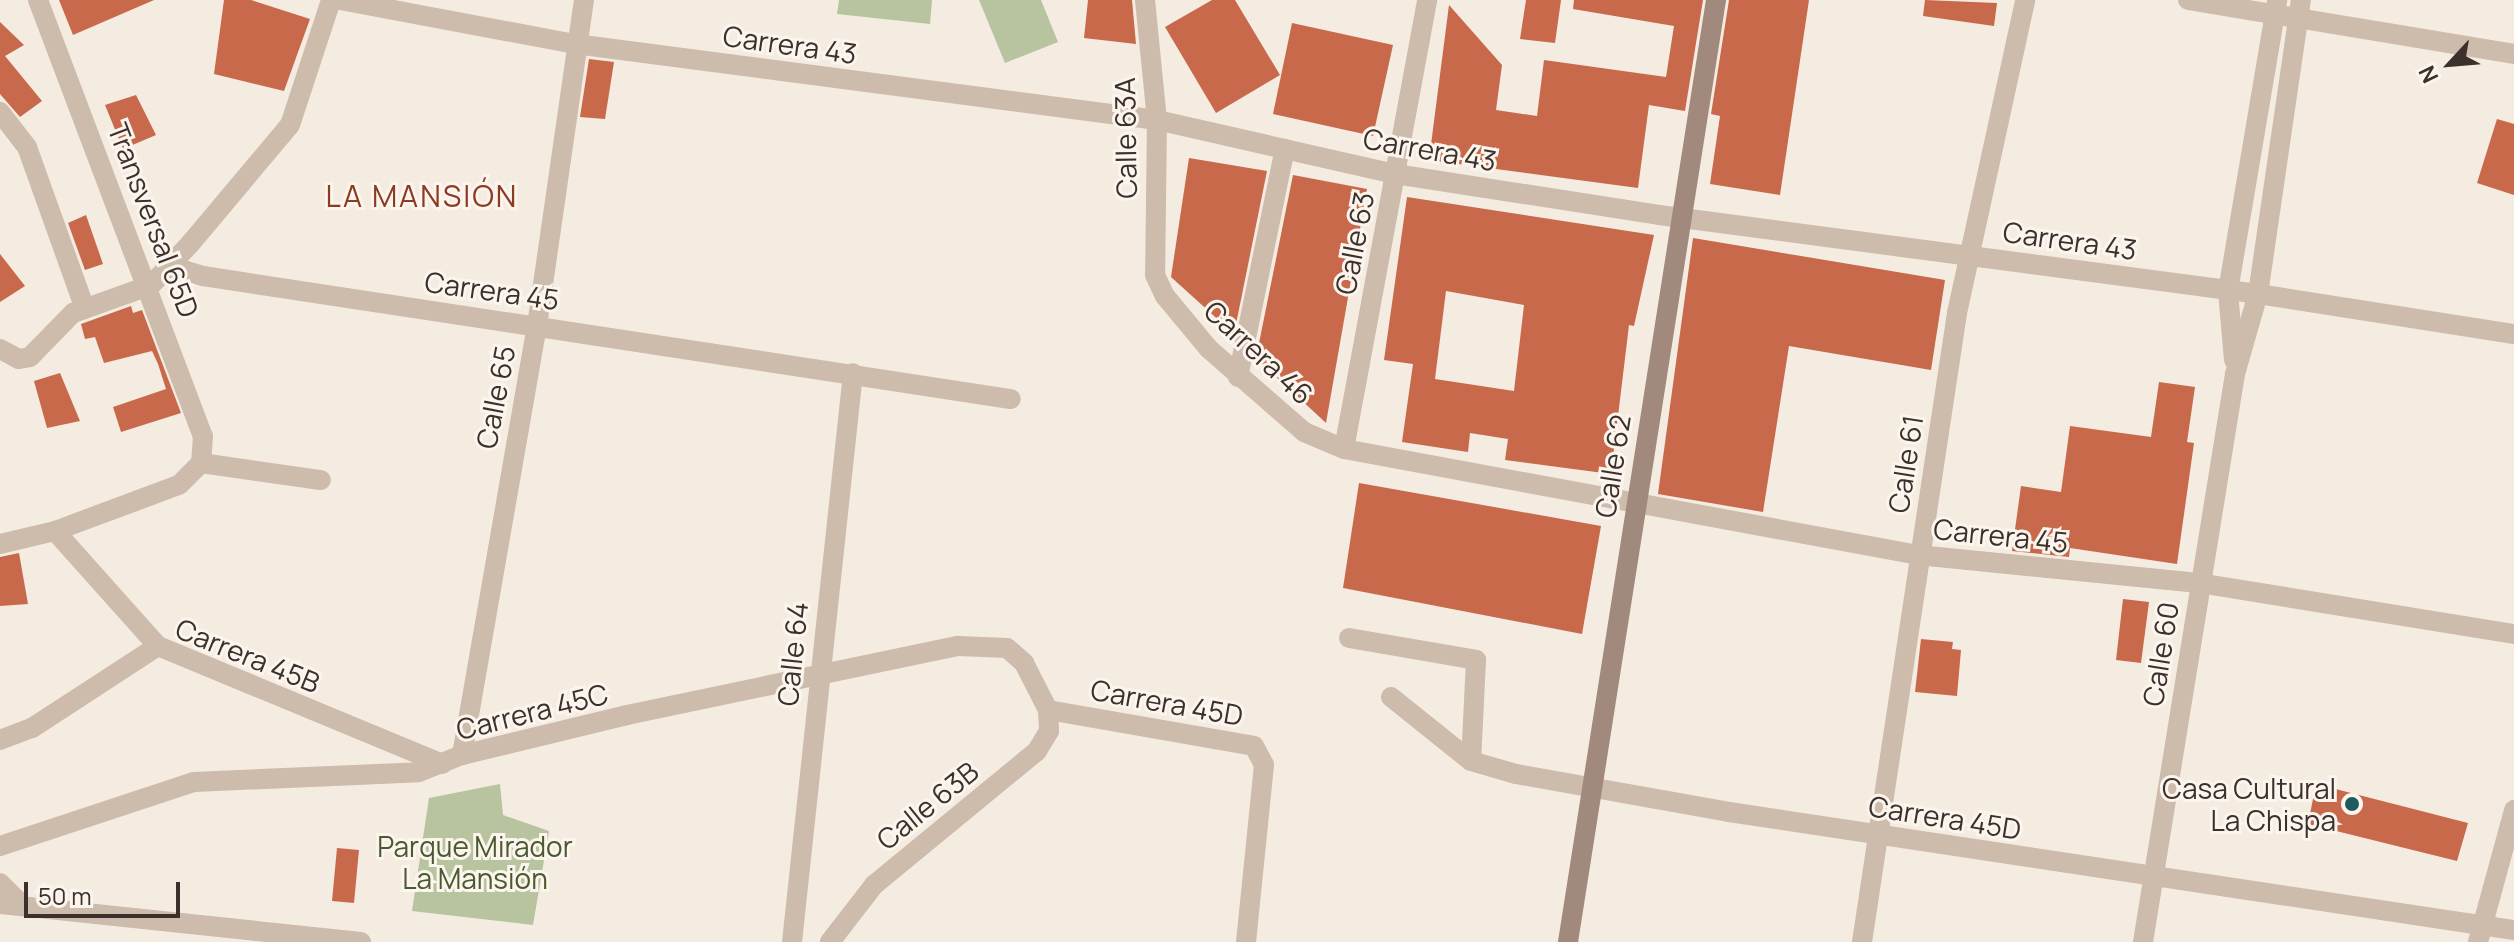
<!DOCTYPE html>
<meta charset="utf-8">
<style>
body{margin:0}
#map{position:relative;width:2514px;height:942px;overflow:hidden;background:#f4ebe1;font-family:Manrope,sans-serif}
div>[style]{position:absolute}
.green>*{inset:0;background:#b8c4a0}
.building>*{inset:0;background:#c8694b}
.minor>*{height:20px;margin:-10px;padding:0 10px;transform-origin:10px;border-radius:10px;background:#cdbbac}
.tertiary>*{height:20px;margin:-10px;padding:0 10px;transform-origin:10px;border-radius:10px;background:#cdbbac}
.secondary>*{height:20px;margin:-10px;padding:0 10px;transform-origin:10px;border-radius:10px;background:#a18a7d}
.dots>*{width:22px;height:22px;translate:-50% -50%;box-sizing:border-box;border:4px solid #fbf5ee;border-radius:50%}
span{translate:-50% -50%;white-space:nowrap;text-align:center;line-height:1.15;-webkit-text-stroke:6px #fbf5ee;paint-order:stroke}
.street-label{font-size:28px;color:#3b302b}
.poi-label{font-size:28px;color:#3b302b}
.right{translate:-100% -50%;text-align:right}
.park-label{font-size:28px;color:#4a5a2e}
.neighbourhood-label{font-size:30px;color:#8c3b22;letter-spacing:2px}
.north{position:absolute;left:2410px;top:24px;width:80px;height:80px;-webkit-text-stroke:6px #fbf5ee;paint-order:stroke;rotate:244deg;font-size:22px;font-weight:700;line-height:32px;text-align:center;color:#3b302b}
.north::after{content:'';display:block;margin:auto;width:28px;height:36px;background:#3b302b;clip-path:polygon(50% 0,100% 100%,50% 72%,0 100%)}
.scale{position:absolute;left:24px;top:882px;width:156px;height:36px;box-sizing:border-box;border:4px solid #3b302b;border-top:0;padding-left:10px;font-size:24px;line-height:28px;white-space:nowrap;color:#3b302b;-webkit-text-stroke:6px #fbf5ee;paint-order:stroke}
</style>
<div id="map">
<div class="green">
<div style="clip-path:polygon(839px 0,932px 0,930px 24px,837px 14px)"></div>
<div style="clip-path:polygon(979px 0,1041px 0,1058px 42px,1005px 63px)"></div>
<div style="clip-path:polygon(500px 784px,503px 815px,549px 831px,533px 925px,412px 911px,429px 798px)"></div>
</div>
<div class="building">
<div style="clip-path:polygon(59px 0,154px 0,73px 35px)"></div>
<div style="clip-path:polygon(224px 0,251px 0,310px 19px,284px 91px,214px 74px)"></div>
<div style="clip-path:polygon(1088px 0,1132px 0,1136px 44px,1084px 38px)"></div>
<div style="clip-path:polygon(1212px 0,1235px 0,1280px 75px,1216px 113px,1165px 27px)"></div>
<div style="clip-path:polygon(1526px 0,1561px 0,1555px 43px,1520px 39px)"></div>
<div style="clip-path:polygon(1574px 0,1703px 0,1685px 111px,1649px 105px,1638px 188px,1429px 160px,1449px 5px,1502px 65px,1496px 110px,1537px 116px,1544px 60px,1666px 77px,1674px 26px,1573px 9px)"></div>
<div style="clip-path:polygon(1729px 0,1809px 0,1780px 195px,1710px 184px,1720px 116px,1711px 114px)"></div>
<div style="clip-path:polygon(1925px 0,1997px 3px,1994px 26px,1923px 16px)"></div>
<div style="clip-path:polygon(0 22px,24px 45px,5px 56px,42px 101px,20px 117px,0 94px)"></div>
<div style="clip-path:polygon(1292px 23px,1393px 45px,1373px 136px,1273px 114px)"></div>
<div style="clip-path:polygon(589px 59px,614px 62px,605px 119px,580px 117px)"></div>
<div style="clip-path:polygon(136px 95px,156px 135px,123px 149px,105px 105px)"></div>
<div style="clip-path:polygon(2497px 119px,2514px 124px,2514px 195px,2477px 183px)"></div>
<div style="clip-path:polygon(1189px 158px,1267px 171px,1234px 334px,1171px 277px)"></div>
<div style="clip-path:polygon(1293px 175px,1367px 189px,1326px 423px,1256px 358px)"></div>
<div style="clip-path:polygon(evenodd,1407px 197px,1654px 235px,1634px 326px,1629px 325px,1611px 474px,1505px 460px,1508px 439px,1470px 433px,1468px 452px,1402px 442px,1413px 364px,1384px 360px,1407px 197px,1446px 291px,1524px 305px,1514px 391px,1435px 379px,1446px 291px)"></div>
<div style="clip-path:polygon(86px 215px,103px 264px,85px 270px,68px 223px)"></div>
<div style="clip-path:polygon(1693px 238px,1945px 280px,1931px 370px,1789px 346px,1763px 512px,1658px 494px)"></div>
<div style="clip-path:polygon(0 254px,25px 286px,0 302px)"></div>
<div style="clip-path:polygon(131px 306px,133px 313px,142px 310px,181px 413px,121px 432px,113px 407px,166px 389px,158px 364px,152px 351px,104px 363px,95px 337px,85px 339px,81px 324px)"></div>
<div style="clip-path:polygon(60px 373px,80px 421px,47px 428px,34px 381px)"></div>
<div style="clip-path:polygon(2159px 382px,2195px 387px,2187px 442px,2194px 443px,2177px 564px,2070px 548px,2069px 557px,2012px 551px,2021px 486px,2061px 492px,2070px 426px,2151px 437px)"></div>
<div style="clip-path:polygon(1359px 483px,1601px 526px,1582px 634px,1343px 588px)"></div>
<div style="clip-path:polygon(19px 553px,28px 604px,0 606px,0 557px)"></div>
<div style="clip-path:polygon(2123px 599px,2149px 602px,2141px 663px,2116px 660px)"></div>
<div style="clip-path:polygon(1921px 639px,1953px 642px,1952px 649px,1961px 650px,1957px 696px,1915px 692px)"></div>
<div style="clip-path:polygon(2316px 784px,2468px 823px,2457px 861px,2308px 824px)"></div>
<div style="clip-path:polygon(337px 848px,359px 850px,354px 903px,332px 901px)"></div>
</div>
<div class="minor">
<div style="left:38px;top:0;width:466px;rotate:69.3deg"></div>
<div style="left:203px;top:436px;width:27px;rotate:94deg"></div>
<div style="left:340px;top:0;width:239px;rotate:10.6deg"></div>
<div style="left:575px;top:44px;width:587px;rotate:7.44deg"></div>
<div style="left:1157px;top:120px;width:244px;rotate:12.8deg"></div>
<div style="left:1395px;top:174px;width:267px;rotate:8.8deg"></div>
<div style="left:1659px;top:215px;width:604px;rotate:7.51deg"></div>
<div style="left:2258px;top:294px;width:259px;rotate:8.9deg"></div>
<div style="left:1145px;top:0;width:121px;rotate:84.3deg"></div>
<div style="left:1157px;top:120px;width:155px;rotate:90.7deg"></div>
<div style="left:1155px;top:275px;width:23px;rotate:65deg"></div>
<div style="left:1165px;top:296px;width:69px;rotate:50.3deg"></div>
<div style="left:1209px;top:349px;width:126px;rotate:41.1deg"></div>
<div style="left:1304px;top:432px;width:43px;rotate:23deg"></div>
<div style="left:1344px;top:449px;width:584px;rotate:10.46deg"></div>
<div style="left:1918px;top:555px;width:282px;rotate:5.7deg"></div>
<div style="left:2199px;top:583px;width:319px;rotate:9.2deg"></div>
<div style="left:2188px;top:0;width:330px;rotate:9.4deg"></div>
<div style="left:0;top:112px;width:44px;rotate:52.4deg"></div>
<div style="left:27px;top:147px;width:172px;rotate:70.3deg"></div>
<div style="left:167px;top:265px;width:38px;rotate:17deg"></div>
<div style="left:203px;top:276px;width:817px;rotate:8.66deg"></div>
<div style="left:0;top:349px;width:21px;rotate:28deg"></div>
<div style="left:19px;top:359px;width:11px;rotate:-10deg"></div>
<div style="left:30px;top:357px;width:62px;rotate:-45.7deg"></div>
<div style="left:73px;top:313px;width:83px;rotate:-19.7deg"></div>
<div style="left:151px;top:285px;width:57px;rotate:-46.4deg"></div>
<div style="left:190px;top:244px;width:155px;rotate:-50deg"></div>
<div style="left:290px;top:125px;width:132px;rotate:-71.8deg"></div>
<div style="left:2234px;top:360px;width:69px;rotate:-95deg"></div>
<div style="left:2228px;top:291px;width:295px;rotate:-80.4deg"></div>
<div style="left:1238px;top:377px;width:233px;rotate:-78.4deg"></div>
<div style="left:1344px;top:449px;width:457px;rotate:-79.5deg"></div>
<div style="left:201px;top:463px;width:121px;rotate:8.1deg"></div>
<div style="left:55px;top:531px;width:154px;rotate:48.2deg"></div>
<div style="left:158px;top:646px;width:308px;rotate:22.5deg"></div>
<div style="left:0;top:544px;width:57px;rotate:-13.3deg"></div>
<div style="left:55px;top:531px;width:132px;rotate:-20.4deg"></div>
<div style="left:179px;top:485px;width:31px;rotate:-45deg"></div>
<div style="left:1349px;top:638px;width:129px;rotate:9.8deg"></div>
<div style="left:1476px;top:660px;width:101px;rotate:92.8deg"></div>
<div style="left:1391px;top:697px;width:102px;rotate:38.7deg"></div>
<div style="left:1471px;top:761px;width:47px;rotate:16.1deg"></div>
<div style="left:1516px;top:774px;width:216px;rotate:10.1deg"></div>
<div style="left:1729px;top:812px;width:794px;rotate:8.55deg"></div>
<div style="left:1048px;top:710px;width:209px;rotate:9.9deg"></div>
<div style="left:1254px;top:746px;width:21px;rotate:62deg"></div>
<div style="left:1264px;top:765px;width:178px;rotate:95.8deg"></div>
<div style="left:0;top:740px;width:34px;rotate:-21deg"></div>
<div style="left:32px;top:728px;width:150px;rotate:-33.1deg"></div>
<div style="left:462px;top:755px;width:436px;rotate:-80.1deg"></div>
<div style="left:537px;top:326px;width:329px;rotate:-81.8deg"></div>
<div style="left:0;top:846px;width:204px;rotate:-18.3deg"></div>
<div style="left:194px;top:782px;width:225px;rotate:-2.5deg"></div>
<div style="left:419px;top:772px;width:46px;rotate:-21.6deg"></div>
<div style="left:462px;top:755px;width:170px;rotate:-13.6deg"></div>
<div style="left:627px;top:715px;width:338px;rotate:-11.8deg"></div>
<div style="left:958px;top:646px;width:49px;rotate:2.3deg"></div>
<div style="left:1007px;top:648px;width:23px;rotate:41deg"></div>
<div style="left:1024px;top:663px;width:53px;rotate:62.9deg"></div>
<div style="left:1048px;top:710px;width:21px;rotate:87deg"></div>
<div style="left:1049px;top:731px;width:23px;rotate:121deg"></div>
<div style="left:1037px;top:751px;width:211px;rotate:140.6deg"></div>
<div style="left:874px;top:885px;width:72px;rotate:127.7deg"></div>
<div style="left:0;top:883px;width:31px;rotate:45deg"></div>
<div style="left:0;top:904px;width:363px;rotate:6deg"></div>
<div style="left:792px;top:942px;width:572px;rotate:-83.88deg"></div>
<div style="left:2143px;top:942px;width:575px;rotate:-80.8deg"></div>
<div style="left:2235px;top:374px;width:83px;rotate:-74deg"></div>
<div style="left:2258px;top:294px;width:297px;rotate:-81.7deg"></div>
<div style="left:2478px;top:942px;width:137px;rotate:-74.7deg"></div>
</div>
<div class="tertiary">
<div style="left:1862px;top:942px;width:636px;rotate:-81.41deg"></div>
<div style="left:1957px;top:313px;width:320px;rotate:-77.7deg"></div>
</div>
<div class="secondary">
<div style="left:1568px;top:942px;width:954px;rotate:-81.07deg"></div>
</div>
<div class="dots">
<div style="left:2352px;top:804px;background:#1f5a5e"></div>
</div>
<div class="street-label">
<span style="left:790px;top:44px;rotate:8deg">Carrera 43</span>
<span style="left:1125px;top:138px;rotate:-91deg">Calle 63A</span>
<span style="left:1430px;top:149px;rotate:10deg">Carrera 43</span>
<span style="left:154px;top:220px;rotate:69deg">Transversal 65D</span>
<span style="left:2070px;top:240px;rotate:8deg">Carrera 43</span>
<span style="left:1354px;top:243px;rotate:-79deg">Calle 63</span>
<span style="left:492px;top:290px;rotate:8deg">Carrera 45</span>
<span style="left:1259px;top:352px;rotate:43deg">Carrera 46</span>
<span style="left:495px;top:397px;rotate:-79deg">Calle 65</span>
<span style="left:1905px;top:464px;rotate:-81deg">Calle 61</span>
<span style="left:1612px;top:466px;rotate:-81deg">Calle 62</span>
<span style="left:2001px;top:535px;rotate:6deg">Carrera 45</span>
<span style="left:792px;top:654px;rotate:-84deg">Calle 64</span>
<span style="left:2160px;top:654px;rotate:-81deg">Calle 60</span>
<span style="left:248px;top:655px;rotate:22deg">Carrera 45B</span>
<span style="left:1167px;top:702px;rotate:10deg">Carrera 45D</span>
<span style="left:532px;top:711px;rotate:-14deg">Carrera 45C</span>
<span style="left:927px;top:805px;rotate:-39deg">Calle 63B</span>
<span style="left:1945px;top:817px;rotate:9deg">Carrera 45D</span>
</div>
<div class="poi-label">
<span class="right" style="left:2336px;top:804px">Casa Cultural<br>La Chispa</span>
</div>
<div class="park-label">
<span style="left:475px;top:862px">Parque Mirador<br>La Mansión</span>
</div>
<div class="neighbourhood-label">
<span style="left:422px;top:196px">LA MANSIÓN</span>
</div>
<div class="north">N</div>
<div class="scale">50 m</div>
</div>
